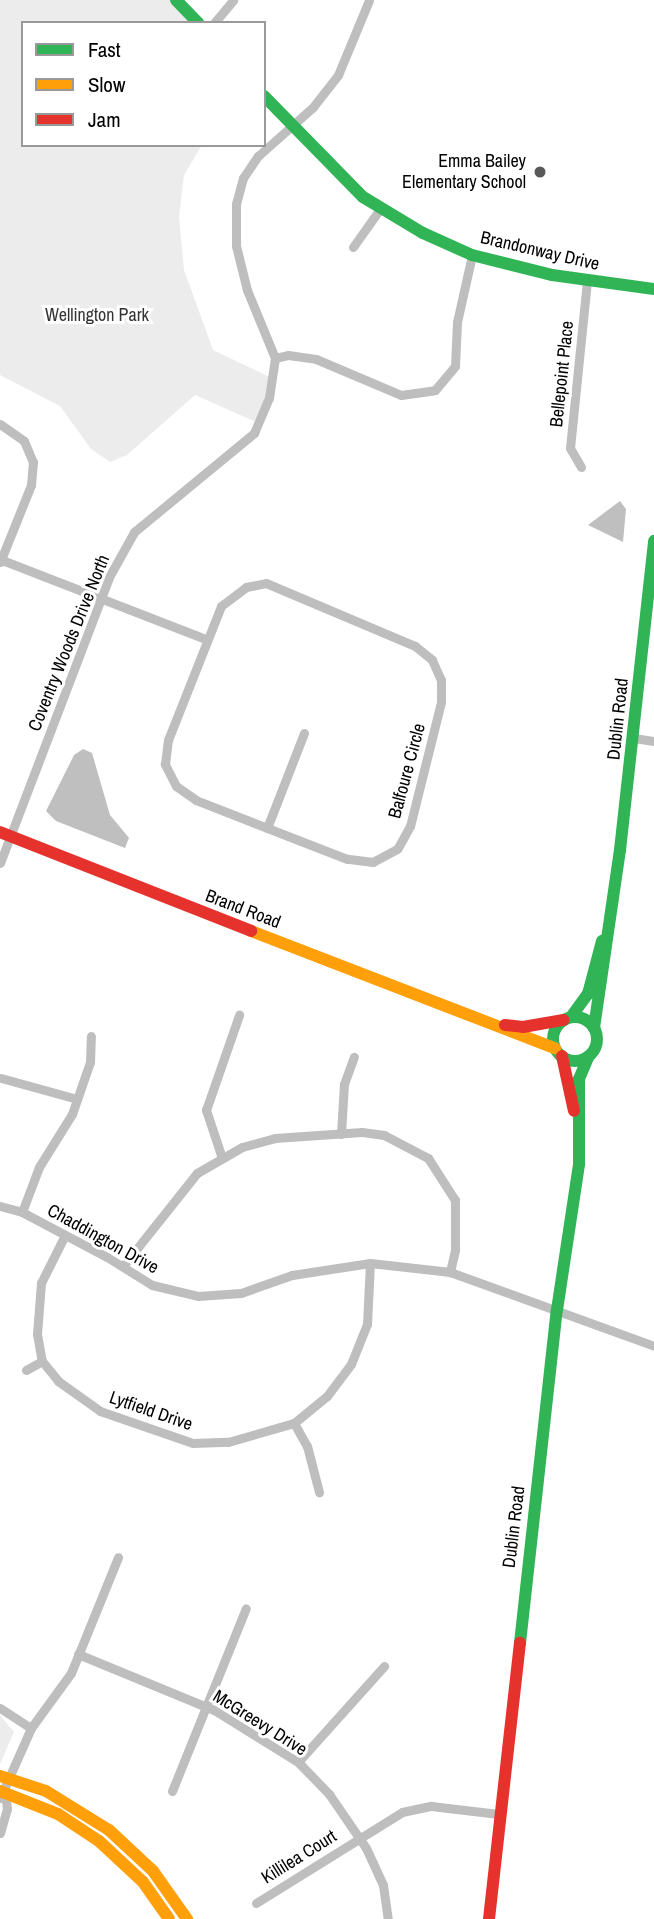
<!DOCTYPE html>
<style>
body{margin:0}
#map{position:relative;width:654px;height:1919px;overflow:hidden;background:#fff;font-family:"Archivo Narrow",sans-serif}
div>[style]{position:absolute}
.green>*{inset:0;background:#ececec}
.water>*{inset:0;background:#bfbfbf}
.street>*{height:9px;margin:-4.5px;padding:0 4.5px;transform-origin:4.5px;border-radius:4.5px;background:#bebebe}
.fast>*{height:12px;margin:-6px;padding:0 6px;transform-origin:6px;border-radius:6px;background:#30b455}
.fast>.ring{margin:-6px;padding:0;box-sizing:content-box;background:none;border:12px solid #30b455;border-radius:50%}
.slow>*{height:12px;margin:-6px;padding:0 6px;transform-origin:6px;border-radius:6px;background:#ff9f0a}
.jam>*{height:12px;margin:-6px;padding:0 6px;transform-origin:6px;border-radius:6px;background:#e5322d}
.dots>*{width:19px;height:19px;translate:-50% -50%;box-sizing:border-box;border:4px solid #fff;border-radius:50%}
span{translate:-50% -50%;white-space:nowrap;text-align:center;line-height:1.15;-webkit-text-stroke:6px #fff;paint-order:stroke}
.poi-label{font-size:18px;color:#000}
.right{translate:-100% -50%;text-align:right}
.street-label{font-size:18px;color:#000}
.park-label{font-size:18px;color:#333}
.legend{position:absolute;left:21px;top:21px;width:245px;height:126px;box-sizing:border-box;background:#fff;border:2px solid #999;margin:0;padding:9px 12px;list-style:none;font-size:21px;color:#000}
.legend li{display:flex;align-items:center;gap:14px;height:35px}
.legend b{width:35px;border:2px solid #999}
</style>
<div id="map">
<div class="green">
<div style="clip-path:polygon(0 0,176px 0,197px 23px,23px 23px,23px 145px,202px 145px,184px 175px,179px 217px,184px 270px,213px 350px,272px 378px,258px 423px,195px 395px,127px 455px,110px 462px,91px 449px,60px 406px,0 375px)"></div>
<div style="clip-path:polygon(0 1715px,14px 1732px,0 1764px)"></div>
</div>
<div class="water">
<div style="clip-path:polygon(620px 501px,626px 509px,623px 542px,588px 525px)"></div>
<div style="clip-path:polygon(83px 749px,92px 753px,110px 815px,129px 838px,125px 848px,56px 821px,46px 811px,74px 755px)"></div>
</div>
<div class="street">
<div style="left:214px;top:23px;width:30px;rotate:-50deg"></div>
<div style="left:353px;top:247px;width:47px;rotate:-54.6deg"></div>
<div style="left:275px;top:358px;width:13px;rotate:-13deg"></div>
<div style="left:288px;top:355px;width:28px;rotate:8deg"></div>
<div style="left:316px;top:359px;width:92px;rotate:23deg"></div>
<div style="left:401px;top:395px;width:34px;rotate:-8deg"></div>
<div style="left:435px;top:390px;width:31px;rotate:-50deg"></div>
<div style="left:455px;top:366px;width:44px;rotate:-87.4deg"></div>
<div style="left:457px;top:322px;width:69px;rotate:-77.4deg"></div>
<div style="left:0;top:424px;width:29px;rotate:35deg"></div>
<div style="left:24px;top:441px;width:23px;rotate:67deg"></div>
<div style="left:33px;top:462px;width:23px;rotate:95deg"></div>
<div style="left:31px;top:485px;width:83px;rotate:111.9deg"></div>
<div style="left:581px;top:467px;width:22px;rotate:-120deg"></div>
<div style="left:570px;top:448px;width:168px;rotate:-84.2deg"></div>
<div style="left:2px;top:560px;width:219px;rotate:21.2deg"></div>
<div style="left:266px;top:583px;width:162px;rotate:22.9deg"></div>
<div style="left:415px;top:646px;width:22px;rotate:39deg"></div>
<div style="left:432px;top:660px;width:22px;rotate:66deg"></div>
<div style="left:441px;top:680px;width:22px;rotate:90deg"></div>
<div style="left:441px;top:702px;width:128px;rotate:104deg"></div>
<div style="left:410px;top:826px;width:26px;rotate:119deg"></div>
<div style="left:397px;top:849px;width:27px;rotate:152deg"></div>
<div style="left:373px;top:862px;width:26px;rotate:-173deg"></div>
<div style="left:347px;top:859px;width:162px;rotate:-158.7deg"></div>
<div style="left:196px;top:800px;width:24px;rotate:-145deg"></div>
<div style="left:176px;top:786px;width:25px;rotate:-117deg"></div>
<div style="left:165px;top:764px;width:24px;rotate:-83deg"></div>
<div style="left:168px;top:740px;width:144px;rotate:-68.4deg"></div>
<div style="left:221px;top:606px;width:31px;rotate:-37deg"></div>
<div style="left:246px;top:587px;width:20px;rotate:-11deg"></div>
<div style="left:634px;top:738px;width:20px;rotate:9deg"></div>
<div style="left:267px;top:828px;width:102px;rotate:-68.7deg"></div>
<div style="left:0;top:863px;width:306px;rotate:-69.1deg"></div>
<div style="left:109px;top:577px;width:51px;rotate:-60.9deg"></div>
<div style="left:134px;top:532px;width:156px;rotate:-39.5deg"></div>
<div style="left:254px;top:433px;width:38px;rotate:-67deg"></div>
<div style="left:269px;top:398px;width:40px;rotate:-81.5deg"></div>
<div style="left:275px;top:358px;width:74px;rotate:-112.4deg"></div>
<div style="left:247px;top:290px;width:45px;rotate:-104deg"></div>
<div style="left:236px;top:246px;width:42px;rotate:-90deg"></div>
<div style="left:236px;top:204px;width:27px;rotate:-75deg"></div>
<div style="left:243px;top:178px;width:27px;rotate:-56deg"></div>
<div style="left:258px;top:156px;width:74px;rotate:-41.7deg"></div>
<div style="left:313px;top:107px;width:41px;rotate:-52deg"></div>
<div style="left:338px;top:75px;width:81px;rotate:-67.5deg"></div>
<div style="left:1px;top:1078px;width:79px;rotate:15.4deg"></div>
<div style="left:341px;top:1134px;width:50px;rotate:-86.6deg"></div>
<div style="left:344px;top:1084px;width:29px;rotate:-70deg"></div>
<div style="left:222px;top:1158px;width:51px;rotate:-108.4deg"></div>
<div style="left:206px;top:1110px;width:101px;rotate:-70.8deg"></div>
<div style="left:0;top:1206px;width:23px;rotate:15deg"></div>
<div style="left:22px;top:1212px;width:96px;rotate:27.9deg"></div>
<div style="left:107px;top:1257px;width:53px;rotate:31.9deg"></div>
<div style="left:152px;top:1285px;width:47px;rotate:13.4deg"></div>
<div style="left:198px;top:1296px;width:43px;rotate:-4deg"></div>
<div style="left:241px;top:1293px;width:54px;rotate:-19.4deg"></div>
<div style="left:292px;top:1275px;width:79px;rotate:-8.7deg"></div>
<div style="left:370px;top:1263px;width:81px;rotate:6.4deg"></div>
<div style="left:450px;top:1272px;width:217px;rotate:19.9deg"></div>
<div style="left:22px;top:1212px;width:48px;rotate:-69.3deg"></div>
<div style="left:39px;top:1167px;width:62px;rotate:-58.1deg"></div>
<div style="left:72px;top:1114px;width:55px;rotate:-70.9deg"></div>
<div style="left:90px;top:1062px;width:26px;rotate:-88deg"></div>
<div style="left:65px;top:1235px;width:54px;rotate:116.6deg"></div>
<div style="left:41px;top:1283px;width:51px;rotate:94.5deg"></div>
<div style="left:37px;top:1334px;width:27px;rotate:80deg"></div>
<div style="left:42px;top:1361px;width:26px;rotate:51deg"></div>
<div style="left:58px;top:1381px;width:52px;rotate:35.5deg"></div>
<div style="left:100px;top:1411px;width:98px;rotate:19deg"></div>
<div style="left:193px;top:1443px;width:35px;rotate:-2deg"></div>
<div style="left:228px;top:1442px;width:69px;rotate:-16.1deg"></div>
<div style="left:294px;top:1423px;width:43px;rotate:-39.3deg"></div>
<div style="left:327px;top:1396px;width:40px;rotate:-53deg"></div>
<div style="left:351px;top:1364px;width:43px;rotate:-68.2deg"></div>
<div style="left:367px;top:1324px;width:61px;rotate:-87.2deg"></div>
<div style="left:123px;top:1266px;width:119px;rotate:-51.5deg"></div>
<div style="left:197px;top:1173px;width:52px;rotate:-30deg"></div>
<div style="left:242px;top:1147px;width:34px;rotate:-15deg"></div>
<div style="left:275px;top:1138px;width:87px;rotate:-3.9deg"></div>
<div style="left:362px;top:1132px;width:22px;rotate:8deg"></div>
<div style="left:384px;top:1135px;width:50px;rotate:27.6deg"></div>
<div style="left:428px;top:1158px;width:50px;rotate:57.3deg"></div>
<div style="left:455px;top:1200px;width:50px;rotate:90deg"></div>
<div style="left:455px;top:1250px;width:23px;rotate:103deg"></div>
<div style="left:26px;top:1370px;width:18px;rotate:-29deg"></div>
<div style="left:294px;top:1423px;width:26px;rotate:61deg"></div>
<div style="left:307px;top:1446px;width:48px;rotate:75.4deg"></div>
<div style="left:78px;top:1654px;width:147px;rotate:22.4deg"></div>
<div style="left:214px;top:1710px;width:99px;rotate:31.8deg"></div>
<div style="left:298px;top:1762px;width:45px;rotate:45.9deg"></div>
<div style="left:329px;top:1794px;width:65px;rotate:55.6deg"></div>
<div style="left:366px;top:1848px;width:41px;rotate:65.3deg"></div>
<div style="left:383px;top:1885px;width:34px;rotate:82deg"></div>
<div style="left:0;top:1708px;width:37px;rotate:33deg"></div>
<div style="left:298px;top:1762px;width:129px;rotate:-48.1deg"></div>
<div style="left:172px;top:1791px;width:197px;rotate:-68deg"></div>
<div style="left:0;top:1798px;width:77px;rotate:-66.1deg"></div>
<div style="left:31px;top:1728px;width:68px;rotate:-54deg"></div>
<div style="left:71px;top:1673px;width:125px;rotate:-67.9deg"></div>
<div style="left:0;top:1833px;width:25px;rotate:-74deg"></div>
<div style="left:7px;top:1809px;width:17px;rotate:-97deg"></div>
<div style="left:256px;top:1903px;width:172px;rotate:-31.9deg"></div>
<div style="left:402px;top:1812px;width:30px;rotate:-12deg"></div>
<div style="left:431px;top:1806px;width:68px;rotate:6.7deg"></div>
</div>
<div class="fast">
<div style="left:176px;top:0;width:32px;rotate:46deg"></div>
<div style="left:264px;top:96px;width:141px;rotate:45.6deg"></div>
<div style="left:363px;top:197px;width:70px;rotate:31deg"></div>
<div style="left:423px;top:233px;width:54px;rotate:24.2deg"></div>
<div style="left:472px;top:255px;width:82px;rotate:14deg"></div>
<div style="left:552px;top:275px;width:103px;rotate:7.8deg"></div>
<div style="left:571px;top:1017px;width:29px;rotate:-54deg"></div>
<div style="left:588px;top:994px;width:55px;rotate:-75.2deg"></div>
<div class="ring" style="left:553px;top:1017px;width:32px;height:32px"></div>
<div style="left:594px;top:1028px;width:180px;rotate:-81.7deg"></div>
<div style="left:620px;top:850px;width:311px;rotate:-83.7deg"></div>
<div style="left:520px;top:1643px;width:335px;rotate:-83.7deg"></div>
<div style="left:557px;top:1310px;width:148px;rotate:-81.4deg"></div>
<div style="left:579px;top:1164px;width:85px;rotate:-90deg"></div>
<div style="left:579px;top:1079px;width:25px;rotate:-67deg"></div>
</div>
<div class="slow">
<div style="left:251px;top:931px;width:326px;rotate:21.1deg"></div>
<div style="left:0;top:1776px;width:48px;rotate:18.1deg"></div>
<div style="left:46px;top:1791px;width:74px;rotate:31.8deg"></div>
<div style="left:109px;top:1830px;width:60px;rotate:43deg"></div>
<div style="left:153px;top:1871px;width:59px;rotate:54.7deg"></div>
<div style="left:0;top:1791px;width:62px;rotate:21.6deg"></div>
<div style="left:58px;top:1814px;width:49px;rotate:33.4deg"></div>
<div style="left:99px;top:1841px;width:60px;rotate:43deg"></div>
<div style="left:143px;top:1882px;width:45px;rotate:54.9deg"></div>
</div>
<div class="jam">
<div style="left:0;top:832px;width:270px;rotate:21.5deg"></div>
<div style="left:505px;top:1025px;width:18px;rotate:6deg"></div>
<div style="left:523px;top:1027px;width:41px;rotate:-9.9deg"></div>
<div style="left:562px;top:1056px;width:56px;rotate:77.7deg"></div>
<div style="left:489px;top:1919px;width:278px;rotate:-83.6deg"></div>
</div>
<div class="dots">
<div style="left:540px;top:172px;background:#595959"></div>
</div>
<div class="poi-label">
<span class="right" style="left:526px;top:172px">Emma Bailey<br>Elementary School</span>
</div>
<div class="street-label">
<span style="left:540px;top:251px;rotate:13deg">Brandonway Drive</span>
<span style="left:562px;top:374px;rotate:-84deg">Bellepoint Place</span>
<span style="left:69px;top:643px;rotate:-68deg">Coventry Woods Drive North</span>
<span style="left:618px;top:719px;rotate:-84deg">Dublin Road</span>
<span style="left:407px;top:771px;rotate:-75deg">Balfoure Circle</span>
<span style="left:243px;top:909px;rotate:21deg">Brand Road</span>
<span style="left:103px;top:1239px;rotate:29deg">Chaddington Drive</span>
<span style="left:151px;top:1411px;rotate:19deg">Lytfield Drive</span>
<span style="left:514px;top:1527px;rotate:-83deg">Dublin Road</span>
<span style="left:260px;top:1723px;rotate:32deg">McGreevy Drive</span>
<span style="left:299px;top:1857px;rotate:-32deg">Killilea Court</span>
</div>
<div class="park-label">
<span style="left:97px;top:315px">Wellington Park</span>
</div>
<ul class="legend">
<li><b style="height:9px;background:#30b455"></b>Fast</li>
<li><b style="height:9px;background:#ff9f0a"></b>Slow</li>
<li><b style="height:9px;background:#e5322d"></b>Jam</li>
</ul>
</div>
